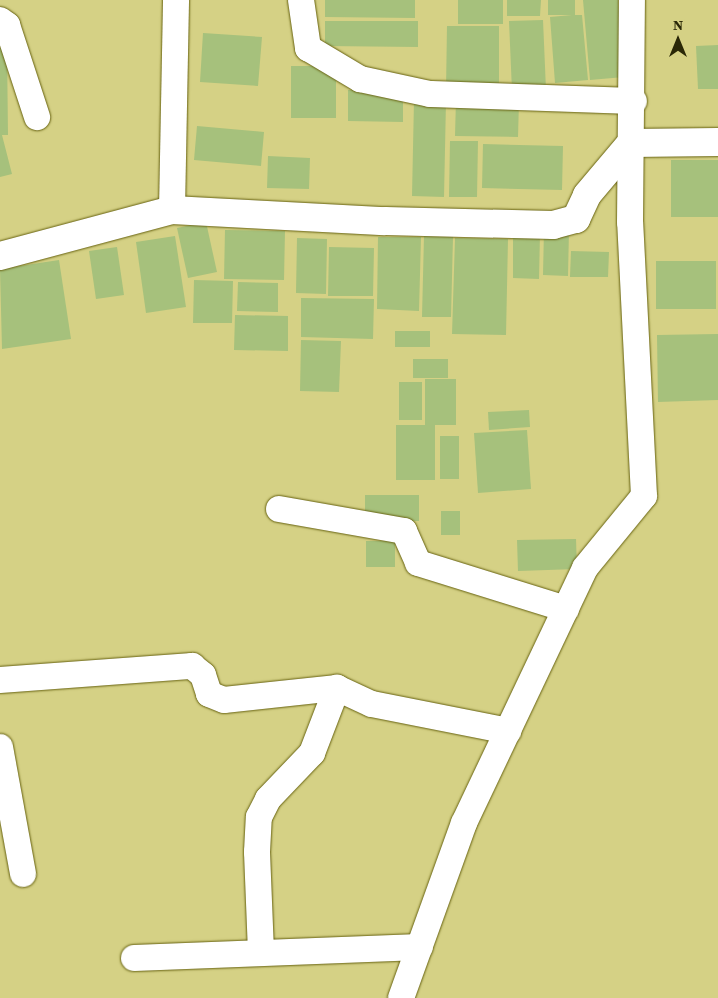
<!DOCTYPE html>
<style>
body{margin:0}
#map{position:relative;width:718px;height:998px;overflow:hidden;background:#d5d185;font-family:"Source Serif 4",serif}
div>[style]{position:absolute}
.building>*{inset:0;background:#a6c17c}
.roads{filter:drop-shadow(0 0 1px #676210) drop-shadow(0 0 1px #676210)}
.minor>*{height:26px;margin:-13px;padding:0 13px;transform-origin:13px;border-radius:13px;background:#fff}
.tertiary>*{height:28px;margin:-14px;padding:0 14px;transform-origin:14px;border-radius:14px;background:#fff}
span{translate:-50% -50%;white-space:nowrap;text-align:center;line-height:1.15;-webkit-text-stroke:4px #d5d185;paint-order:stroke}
.north{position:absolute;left:653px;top:15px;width:50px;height:50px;-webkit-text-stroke:4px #d5d185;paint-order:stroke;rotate:0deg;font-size:14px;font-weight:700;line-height:20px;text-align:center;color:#2a2807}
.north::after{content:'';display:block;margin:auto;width:18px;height:22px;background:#2a2807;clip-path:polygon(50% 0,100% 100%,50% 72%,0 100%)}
</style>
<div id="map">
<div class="building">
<div style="clip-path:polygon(325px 0,415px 0,415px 18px,325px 17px)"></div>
<div style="clip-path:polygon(458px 0,503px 0,503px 24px,458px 24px)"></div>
<div style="clip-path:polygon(507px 0,541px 0,540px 16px,507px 16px)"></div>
<div style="clip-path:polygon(548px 0,575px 0,575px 15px,582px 15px,588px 80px,555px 83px,550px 17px,572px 15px,548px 15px)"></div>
<div style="clip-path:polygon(583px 0,618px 0,624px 77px,590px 80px)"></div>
<div style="clip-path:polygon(543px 20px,546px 90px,512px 91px,509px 21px)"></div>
<div style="clip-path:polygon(325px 21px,418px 21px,418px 47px,325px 46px)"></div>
<div style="clip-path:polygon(447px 26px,499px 26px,499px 89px,446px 89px)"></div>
<div style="clip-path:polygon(203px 33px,262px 37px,258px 86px,200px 82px)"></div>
<div style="clip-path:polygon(718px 45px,718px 89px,698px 89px,696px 46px)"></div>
<div style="clip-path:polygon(0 48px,7px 48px,8px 135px,2px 135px,12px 174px,0 177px)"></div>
<div style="clip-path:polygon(291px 66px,336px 66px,336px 118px,291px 118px)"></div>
<div style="clip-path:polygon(348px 90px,403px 90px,403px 122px,348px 121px)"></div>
<div style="clip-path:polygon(456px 99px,519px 101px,518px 137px,455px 136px)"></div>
<div style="clip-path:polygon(414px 100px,446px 101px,444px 197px,412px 196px)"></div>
<div style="clip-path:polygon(197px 126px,264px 132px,261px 166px,194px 160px)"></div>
<div style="clip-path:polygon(450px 141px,478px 141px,477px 197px,449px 197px)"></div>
<div style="clip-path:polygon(483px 144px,563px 146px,562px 190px,482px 188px)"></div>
<div style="clip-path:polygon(268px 156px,310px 158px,309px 189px,267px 188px)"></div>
<div style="clip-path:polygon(671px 160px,718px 160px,718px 217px,671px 217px)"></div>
<div style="clip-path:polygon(206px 222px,217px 272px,188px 278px,177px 228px)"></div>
<div style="clip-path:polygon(544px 229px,569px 230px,568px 276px,543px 275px)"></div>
<div style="clip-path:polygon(225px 230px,285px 231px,284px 280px,224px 279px)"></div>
<div style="clip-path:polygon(513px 234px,540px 234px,539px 279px,513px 278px)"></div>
<div style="clip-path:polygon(175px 236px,186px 307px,146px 313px,136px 242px)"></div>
<div style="clip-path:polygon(424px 236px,453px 237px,451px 317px,422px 317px)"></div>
<div style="clip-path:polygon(378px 237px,421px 237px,419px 311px,377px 309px)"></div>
<div style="clip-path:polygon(297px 238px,327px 239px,326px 294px,296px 293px)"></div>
<div style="clip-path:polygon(455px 238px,508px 239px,506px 335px,452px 334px)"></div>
<div style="clip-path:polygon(117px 247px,124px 295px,96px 299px,89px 251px)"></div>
<div style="clip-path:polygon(329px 247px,374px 248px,373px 296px,328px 296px)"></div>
<div style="clip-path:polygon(571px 251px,609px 252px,608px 277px,570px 277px)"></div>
<div style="clip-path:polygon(59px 260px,71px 339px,2px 349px,0 269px)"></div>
<div style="clip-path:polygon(656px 261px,716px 261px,716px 309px,656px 309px)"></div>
<div style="clip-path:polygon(194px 280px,233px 281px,232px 323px,193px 323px)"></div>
<div style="clip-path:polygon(238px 282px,278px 283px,278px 312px,237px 311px)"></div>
<div style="clip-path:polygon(301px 298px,374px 299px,373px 339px,301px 337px)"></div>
<div style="clip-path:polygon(235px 315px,288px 316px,288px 351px,234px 350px)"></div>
<div style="clip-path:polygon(395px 331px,430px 331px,430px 347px,395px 347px)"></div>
<div style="clip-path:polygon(718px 334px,718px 400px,658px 402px,657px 335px)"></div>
<div style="clip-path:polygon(301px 340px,341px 341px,339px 392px,300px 391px)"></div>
<div style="clip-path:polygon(413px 359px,448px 359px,448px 378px,413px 378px)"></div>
<div style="clip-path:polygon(425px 379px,456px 379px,456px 425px,435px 425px,435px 480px,396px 480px,396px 425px,425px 425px)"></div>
<div style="clip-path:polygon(399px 382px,422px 382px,422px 420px,399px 420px)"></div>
<div style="clip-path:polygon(529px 410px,530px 427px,489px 430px,488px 412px)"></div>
<div style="clip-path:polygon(527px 430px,531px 489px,478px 493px,474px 433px)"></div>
<div style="clip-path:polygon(440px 436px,459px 436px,459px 479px,440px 479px)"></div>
<div style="clip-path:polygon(365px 495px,419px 495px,419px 521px,365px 521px)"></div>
<div style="clip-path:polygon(441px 511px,460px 511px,460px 535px,441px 535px)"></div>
<div style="clip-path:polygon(576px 539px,577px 569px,518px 571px,517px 540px)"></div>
<div style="clip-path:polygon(366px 541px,395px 541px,395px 567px,366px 567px)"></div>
</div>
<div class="roads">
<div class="minor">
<div style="left:301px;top:0;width:49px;rotate:81.7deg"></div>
<div style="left:308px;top:48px;width:61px;rotate:30.8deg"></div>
<div style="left:360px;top:79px;width:72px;rotate:12.1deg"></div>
<div style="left:430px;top:94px;width:204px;rotate:2deg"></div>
<div style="left:0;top:20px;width:9px;rotate:36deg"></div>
<div style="left:7px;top:25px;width:97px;rotate:71.9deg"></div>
<div style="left:172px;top:210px;width:210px;rotate:-88.9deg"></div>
<div style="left:279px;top:509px;width:127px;rotate:10deg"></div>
<div style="left:404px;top:531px;width:35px;rotate:66deg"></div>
<div style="left:418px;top:563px;width:155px;rotate:17.3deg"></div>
<div style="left:0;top:680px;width:193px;rotate:-4.2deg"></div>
<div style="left:192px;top:666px;width:14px;rotate:39deg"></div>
<div style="left:203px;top:675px;width:20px;rotate:72deg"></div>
<div style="left:209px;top:694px;width:16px;rotate:22deg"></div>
<div style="left:224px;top:700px;width:114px;rotate:-6.1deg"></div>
<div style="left:337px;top:688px;width:38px;rotate:25deg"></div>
<div style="left:372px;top:704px;width:139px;rotate:11.2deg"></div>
<div style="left:0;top:747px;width:129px;rotate:79.7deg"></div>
<div style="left:261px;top:952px;width:100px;rotate:-92.3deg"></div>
<div style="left:257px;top:852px;width:35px;rotate:-87deg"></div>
<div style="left:259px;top:817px;width:20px;rotate:-63deg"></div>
<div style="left:268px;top:799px;width:64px;rotate:-46.3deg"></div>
<div style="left:312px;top:753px;width:70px;rotate:-69deg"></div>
<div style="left:134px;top:958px;width:286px;rotate:-2.2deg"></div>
<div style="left:401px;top:998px;width:186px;rotate:-70.2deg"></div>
<div style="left:464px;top:823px;width:282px;rotate:-64.6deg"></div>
<div style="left:585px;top:568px;width:93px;rotate:-50.7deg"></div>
<div style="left:644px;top:496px;width:274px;rotate:-92.9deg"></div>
<div style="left:630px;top:222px;width:222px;rotate:-89.5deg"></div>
</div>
<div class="tertiary">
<div style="left:0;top:256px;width:178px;rotate:-15deg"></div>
<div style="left:172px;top:210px;width:213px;rotate:3deg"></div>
<div style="left:385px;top:221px;width:168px;rotate:1.4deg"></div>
<div style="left:553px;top:225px;width:24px;rotate:-15deg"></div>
<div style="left:576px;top:219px;width:26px;rotate:-65deg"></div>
<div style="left:587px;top:195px;width:68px;rotate:-49.8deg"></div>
<div style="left:631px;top:143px;width:87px;rotate:-0.7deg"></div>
</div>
</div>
<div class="north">N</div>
</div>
